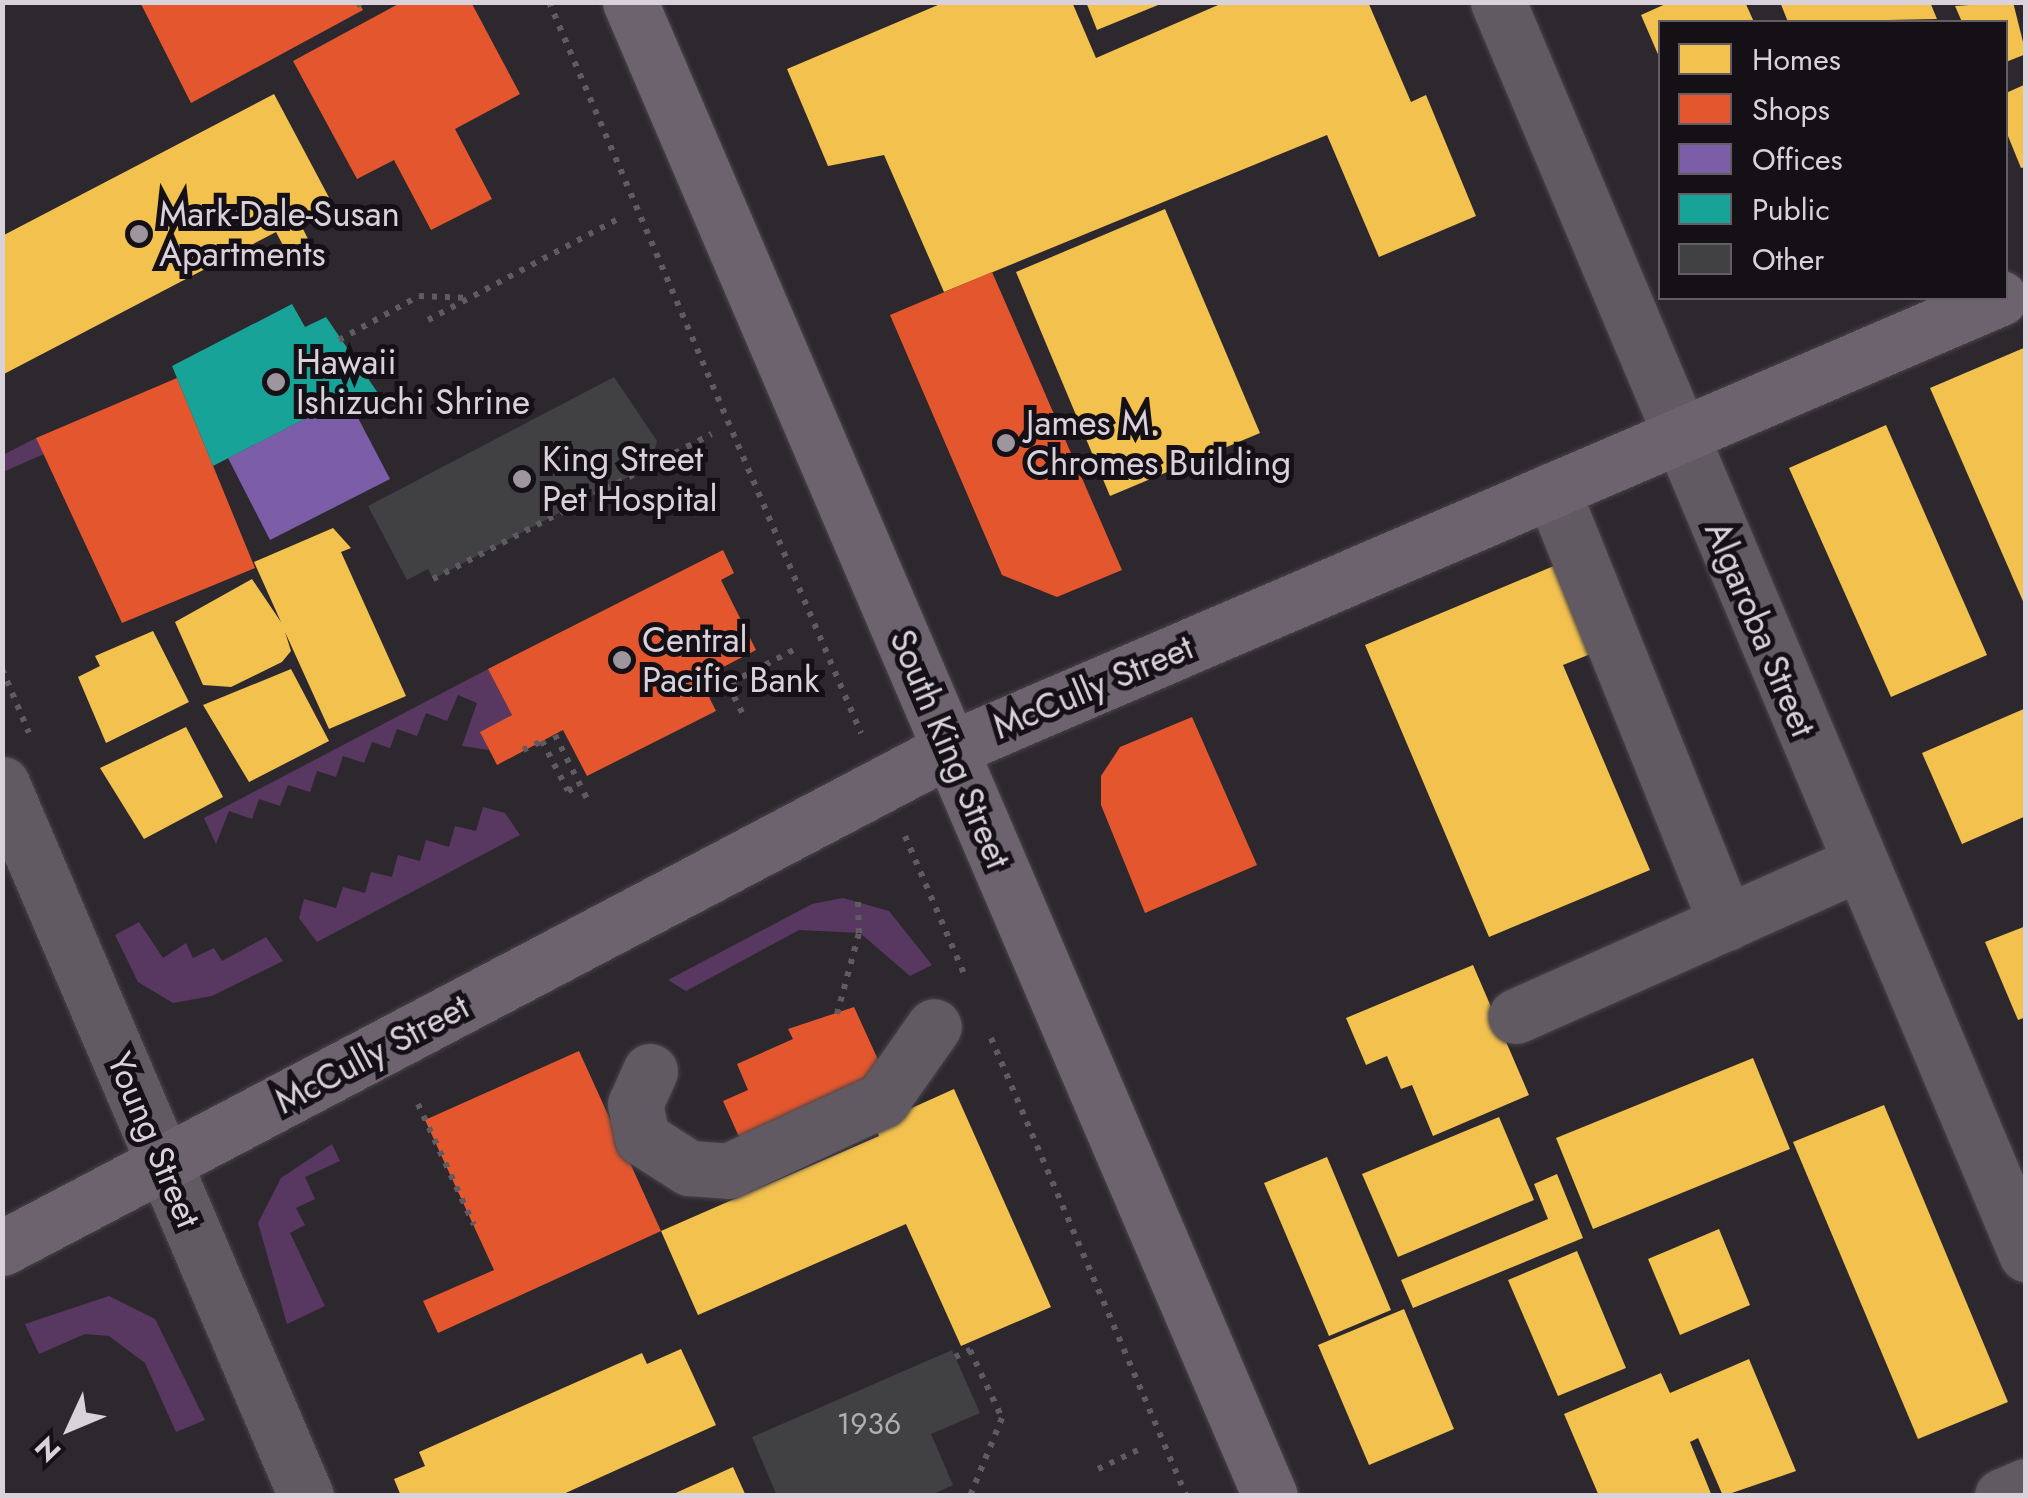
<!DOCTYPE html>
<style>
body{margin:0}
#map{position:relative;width:2028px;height:1498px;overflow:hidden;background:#2d282e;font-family:Jost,sans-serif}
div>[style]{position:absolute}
.green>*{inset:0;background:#583861}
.homes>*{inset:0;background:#f2c14e}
.shops>*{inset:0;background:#e4572e}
.offices>*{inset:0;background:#7b5ea7}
.public>*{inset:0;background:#17a398}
.building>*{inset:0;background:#414042}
.path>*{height:6px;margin-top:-3px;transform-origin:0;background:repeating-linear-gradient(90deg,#605a61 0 5px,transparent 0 13px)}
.roads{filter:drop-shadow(0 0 2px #484449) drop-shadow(0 0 2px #484449)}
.minor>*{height:55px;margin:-27.5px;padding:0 27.5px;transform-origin:27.5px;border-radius:27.5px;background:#615a63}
.major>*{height:55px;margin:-27.5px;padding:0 27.5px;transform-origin:27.5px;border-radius:27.5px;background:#6c636e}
.dots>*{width:28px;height:28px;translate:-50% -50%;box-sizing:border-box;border:5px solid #141016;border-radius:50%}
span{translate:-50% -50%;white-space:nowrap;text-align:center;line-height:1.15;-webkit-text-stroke:10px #141016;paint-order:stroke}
.number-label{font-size:30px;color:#b3aeb4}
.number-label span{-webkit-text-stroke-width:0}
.poi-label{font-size:35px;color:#d9d2da}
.left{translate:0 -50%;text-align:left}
.street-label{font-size:35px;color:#d9d2da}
.frame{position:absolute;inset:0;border:5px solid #d9d2da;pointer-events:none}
.legend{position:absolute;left:1658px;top:20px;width:350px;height:280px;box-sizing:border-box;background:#141016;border:2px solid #635e64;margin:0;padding:12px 18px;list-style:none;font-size:30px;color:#d9d2da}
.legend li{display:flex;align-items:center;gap:20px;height:50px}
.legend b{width:50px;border:2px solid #635e64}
.north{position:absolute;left:20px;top:1378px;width:100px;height:100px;-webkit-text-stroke:8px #141016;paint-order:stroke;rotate:226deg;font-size:28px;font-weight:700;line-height:40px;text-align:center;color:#d9d2da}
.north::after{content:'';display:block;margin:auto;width:35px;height:45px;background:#d9d2da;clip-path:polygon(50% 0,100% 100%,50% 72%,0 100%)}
</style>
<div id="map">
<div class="green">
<div style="clip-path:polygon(36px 438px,44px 454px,3px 472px,3px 455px)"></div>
<div style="clip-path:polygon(488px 669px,512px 715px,481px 732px,489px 750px,462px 746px,477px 703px,458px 695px,447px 721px,426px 713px,417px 736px,397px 729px,390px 748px,372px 742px,364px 763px,343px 756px,336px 777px,317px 771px,310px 792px,288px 785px,280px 806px,259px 799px,252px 819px,229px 811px,216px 844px,204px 818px)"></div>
<div style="clip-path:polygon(483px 807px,505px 813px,520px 835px,317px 942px,299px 918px,304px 899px,336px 908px,343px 887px,365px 893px,371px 872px,392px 877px,398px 855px,420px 861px,426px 840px,449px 847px,455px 826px,476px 831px)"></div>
<div style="clip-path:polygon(843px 898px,889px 911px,932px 965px,910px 976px,860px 933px,799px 930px,686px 991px,668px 980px,812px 904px)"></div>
<div style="clip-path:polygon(139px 922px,163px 958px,186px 943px,193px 958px,214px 948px,222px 961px,266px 937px,283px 961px,212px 996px,173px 1003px,138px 982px,115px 935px)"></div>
<div style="clip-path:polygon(332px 1144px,340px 1161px,305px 1177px,315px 1199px,296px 1208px,305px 1225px,290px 1233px,325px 1306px,287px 1324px,258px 1223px,281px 1178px)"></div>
<div style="clip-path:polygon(109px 1296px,155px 1319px,205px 1420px,176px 1432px,145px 1363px,109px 1336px,85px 1334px,39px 1354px,25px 1324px)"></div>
</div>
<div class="homes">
<div style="clip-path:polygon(945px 2px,1072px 2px,1096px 58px,1225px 2px,1368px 2px,1411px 102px,1426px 95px,1476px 216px,1379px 257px,1327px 135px,944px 292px,884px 155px,828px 166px,787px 69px)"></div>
<div style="clip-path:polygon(1086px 2px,1163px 2px,1163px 3px,1097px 30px)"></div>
<div style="clip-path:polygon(1670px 2px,1745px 2px,1754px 22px,1660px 22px,1660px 59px,1641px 15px)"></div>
<div style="clip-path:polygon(1780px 2px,1930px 2px,1937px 19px,1788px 22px)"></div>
<div style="clip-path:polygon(2013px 2px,2026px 54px,2006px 62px,2006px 22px,1962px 22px,1955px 6px)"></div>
<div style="clip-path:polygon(2026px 84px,2026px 167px,2021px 168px,2006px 131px,2006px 93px)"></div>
<div style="clip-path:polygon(274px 94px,333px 205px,300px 223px,310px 243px,288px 255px,276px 232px,2px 375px,2px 236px)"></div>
<div style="clip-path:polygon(1165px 209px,1260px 433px,1110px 496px,1016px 272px)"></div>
<div style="clip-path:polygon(2026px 347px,2026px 608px,1930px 388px)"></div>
<div style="clip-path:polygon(1886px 425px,1987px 655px,1891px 697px,1789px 468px)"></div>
<div style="clip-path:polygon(333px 528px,351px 548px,341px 552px,406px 696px,329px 729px,285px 632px,291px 651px,282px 662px,231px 687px,203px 685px,175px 622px,252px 579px,281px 622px,254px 562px)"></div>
<div style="clip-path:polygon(1556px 565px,1593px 653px,1563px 665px,1650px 870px,1489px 937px,1365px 645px)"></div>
<div style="clip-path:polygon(153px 631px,189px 702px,106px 743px,78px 677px,100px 666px,95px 656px)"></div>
<div style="clip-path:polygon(291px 669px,329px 741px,249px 782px,203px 705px)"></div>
<div style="clip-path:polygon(2026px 708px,2026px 816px,1962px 844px,1922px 753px)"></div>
<div style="clip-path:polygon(186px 727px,223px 797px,144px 839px,100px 768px)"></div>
<div style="clip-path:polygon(2026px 926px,2026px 1017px,2018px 1020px,1985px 942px)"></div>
<div style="clip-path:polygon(1473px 965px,1529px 1095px,1433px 1136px,1412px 1085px,1401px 1089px,1387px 1056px,1366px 1065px,1346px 1018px)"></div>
<div style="clip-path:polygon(1753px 1058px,1790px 1149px,1593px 1229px,1556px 1138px)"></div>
<div style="clip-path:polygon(954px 1089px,1051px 1307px,961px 1346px,906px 1224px,698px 1315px,661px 1231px,879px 1136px,874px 1125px)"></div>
<div style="clip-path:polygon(1884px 1105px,2008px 1402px,1918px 1439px,1793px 1142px)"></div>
<div style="clip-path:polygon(1499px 1117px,1534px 1200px,1398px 1257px,1362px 1174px)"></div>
<div style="clip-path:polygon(1327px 1157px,1391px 1310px,1329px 1336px,1264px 1183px)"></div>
<div style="clip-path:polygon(1557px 1174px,1583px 1238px,1413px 1308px,1401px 1280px,1548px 1219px,1534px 1184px)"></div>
<div style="clip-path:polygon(1719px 1229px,1750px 1305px,1680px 1335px,1648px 1259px)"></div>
<div style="clip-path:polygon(1577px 1251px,1626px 1368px,1558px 1396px,1508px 1280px)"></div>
<div style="clip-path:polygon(1404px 1309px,1454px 1429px,1369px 1465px,1318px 1345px)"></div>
<div style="clip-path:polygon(681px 1349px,716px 1425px,559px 1496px,401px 1496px,394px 1479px,425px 1466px,419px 1452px,642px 1353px,647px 1364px)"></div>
<div style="clip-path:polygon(1749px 1359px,1796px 1471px,1723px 1496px,1698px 1438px,1690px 1442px,1712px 1496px,1599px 1496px,1564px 1414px,1661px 1373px,1670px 1393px)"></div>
<div style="clip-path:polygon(733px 1467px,746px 1496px,669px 1496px)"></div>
</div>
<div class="shops">
<div style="clip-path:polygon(140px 2px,358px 2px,363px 10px,191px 103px)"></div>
<div style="clip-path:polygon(402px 2px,471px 2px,520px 94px,455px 129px,492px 199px,431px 230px,394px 160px,357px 179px,293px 61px)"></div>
<div style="clip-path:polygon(992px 272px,1122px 570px,1057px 597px,1002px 575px,890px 315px)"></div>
<div style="clip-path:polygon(177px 378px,255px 568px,122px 623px,36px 438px)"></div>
<div style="clip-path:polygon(723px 550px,734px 573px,721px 580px,756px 650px,700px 679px,716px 711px,587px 776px,563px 730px,497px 765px,480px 732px,512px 715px,488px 669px)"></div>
<div style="clip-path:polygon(1192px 717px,1257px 865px,1145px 913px,1101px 805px,1101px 776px,1120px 747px)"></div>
<div style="clip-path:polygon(854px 1007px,880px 1064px,868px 1093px,744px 1148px,723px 1101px,748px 1090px,737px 1064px,793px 1039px,788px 1029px)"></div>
<div style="clip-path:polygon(579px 1051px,661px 1231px,438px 1333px,423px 1301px,494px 1270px,425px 1120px)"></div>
</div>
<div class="offices">
<div style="clip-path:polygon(347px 397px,390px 479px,270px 540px,228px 458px)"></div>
</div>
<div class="public">
<div style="clip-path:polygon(292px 304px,305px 327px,326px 317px,382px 399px,355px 413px,347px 397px,213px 466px,172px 366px)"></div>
</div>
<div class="building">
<div style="clip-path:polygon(614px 377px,657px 441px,651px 465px,433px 579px,428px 569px,407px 580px,368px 506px)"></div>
<div style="clip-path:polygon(952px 1350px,980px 1413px,931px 1434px,953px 1485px,929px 1496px,777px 1496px,752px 1437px)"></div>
</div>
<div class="path">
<div style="left:358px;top:2px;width:9px;rotate:58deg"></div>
<div style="left:549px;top:2px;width:795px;rotate:66.89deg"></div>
<div style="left:428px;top:320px;width:217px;rotate:-28deg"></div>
<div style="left:339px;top:340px;width:91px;rotate:-28.8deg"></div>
<div style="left:419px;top:296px;width:51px;rotate:2.2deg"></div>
<div style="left:433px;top:579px;width:314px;rotate:-27.5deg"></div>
<div style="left:2px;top:669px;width:69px;rotate:67.1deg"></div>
<div style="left:728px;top:685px;width:35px;rotate:63deg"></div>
<div style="left:708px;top:695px;width:101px;rotate:-27.8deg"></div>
<div style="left:555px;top:735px;width:74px;rotate:63.4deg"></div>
<div style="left:523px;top:750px;width:21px;rotate:-25deg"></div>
<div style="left:542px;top:741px;width:56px;rotate:62.5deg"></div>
<div style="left:568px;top:791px;width:13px;rotate:-27deg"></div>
<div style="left:905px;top:836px;width:152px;rotate:66.8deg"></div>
<div style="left:837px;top:1014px;width:84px;rotate:-74.8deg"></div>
<div style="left:859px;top:933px;width:35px;rotate:-92deg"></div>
<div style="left:991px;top:1038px;width:498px;rotate:66.9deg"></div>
<div style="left:418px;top:1104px;width:133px;rotate:65.2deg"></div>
<div style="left:955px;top:1357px;width:17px;rotate:-25deg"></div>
<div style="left:970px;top:1350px;width:75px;rotate:64.8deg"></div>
<div style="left:1002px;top:1418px;width:84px;rotate:112.3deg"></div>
<div style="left:1098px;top:1469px;width:44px;rotate:-25.4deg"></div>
</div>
<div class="roads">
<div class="minor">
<div style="left:1498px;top:2px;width:1359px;rotate:67.13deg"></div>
<div style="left:1552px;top:490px;width:467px;rotate:68.1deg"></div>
<div style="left:2px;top:784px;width:774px;rotate:66.88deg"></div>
<div style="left:1516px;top:1016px;width:374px;rotate:-24deg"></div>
<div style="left:650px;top:1071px;width:36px;rotate:114deg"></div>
<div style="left:635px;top:1104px;width:35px;rotate:78deg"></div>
<div style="left:642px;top:1138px;width:56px;rotate:32.6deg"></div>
<div style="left:689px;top:1168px;width:39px;rotate:4deg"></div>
<div style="left:728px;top:1171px;width:170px;rotate:-24.8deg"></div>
<div style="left:882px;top:1100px;width:90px;rotate:-54.9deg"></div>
<div style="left:2002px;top:1496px;width:26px;rotate:-23deg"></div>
</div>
<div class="major">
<div style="left:630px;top:2px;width:1625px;rotate:66.81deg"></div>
<div style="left:2px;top:1248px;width:1071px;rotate:-27.76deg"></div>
<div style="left:950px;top:749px;width:1143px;rotate:-23.24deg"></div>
</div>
</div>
<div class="dots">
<div style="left:139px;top:234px;background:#9d969e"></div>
<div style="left:276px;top:382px;background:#9d969e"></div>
<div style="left:1006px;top:443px;background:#9d969e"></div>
<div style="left:522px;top:479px;background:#9d969e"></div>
<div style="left:622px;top:660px;background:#9d969e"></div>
</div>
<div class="number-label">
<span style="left:869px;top:1424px">1936</span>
</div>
<div class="poi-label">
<span class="left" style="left:159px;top:234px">Mark-Dale-Susan<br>Apartments</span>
<span class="left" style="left:296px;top:382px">Hawaii<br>Ishizuchi Shrine</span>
<span class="left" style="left:1026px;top:443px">James M.<br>Chromes Building</span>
<span class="left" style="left:542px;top:479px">King Street<br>Pet Hospital</span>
<span class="left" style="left:642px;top:660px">Central<br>Pacific Bank</span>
</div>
<div class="street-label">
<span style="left:1760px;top:629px;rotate:67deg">Algaroba Street</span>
<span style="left:1093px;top:687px;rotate:-23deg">McCully Street</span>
<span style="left:950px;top:749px;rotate:67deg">South King Street</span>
<span style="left:372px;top:1054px;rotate:-28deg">McCully Street</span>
<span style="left:154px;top:1140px;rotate:67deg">Young Street</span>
</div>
<div class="frame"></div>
<ul class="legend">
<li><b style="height:28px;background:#f2c14e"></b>Homes</li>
<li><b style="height:28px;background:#e4572e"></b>Shops</li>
<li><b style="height:28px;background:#7b5ea7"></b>Offices</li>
<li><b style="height:28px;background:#17a398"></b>Public</li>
<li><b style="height:28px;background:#414042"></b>Other</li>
</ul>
<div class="north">N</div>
</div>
